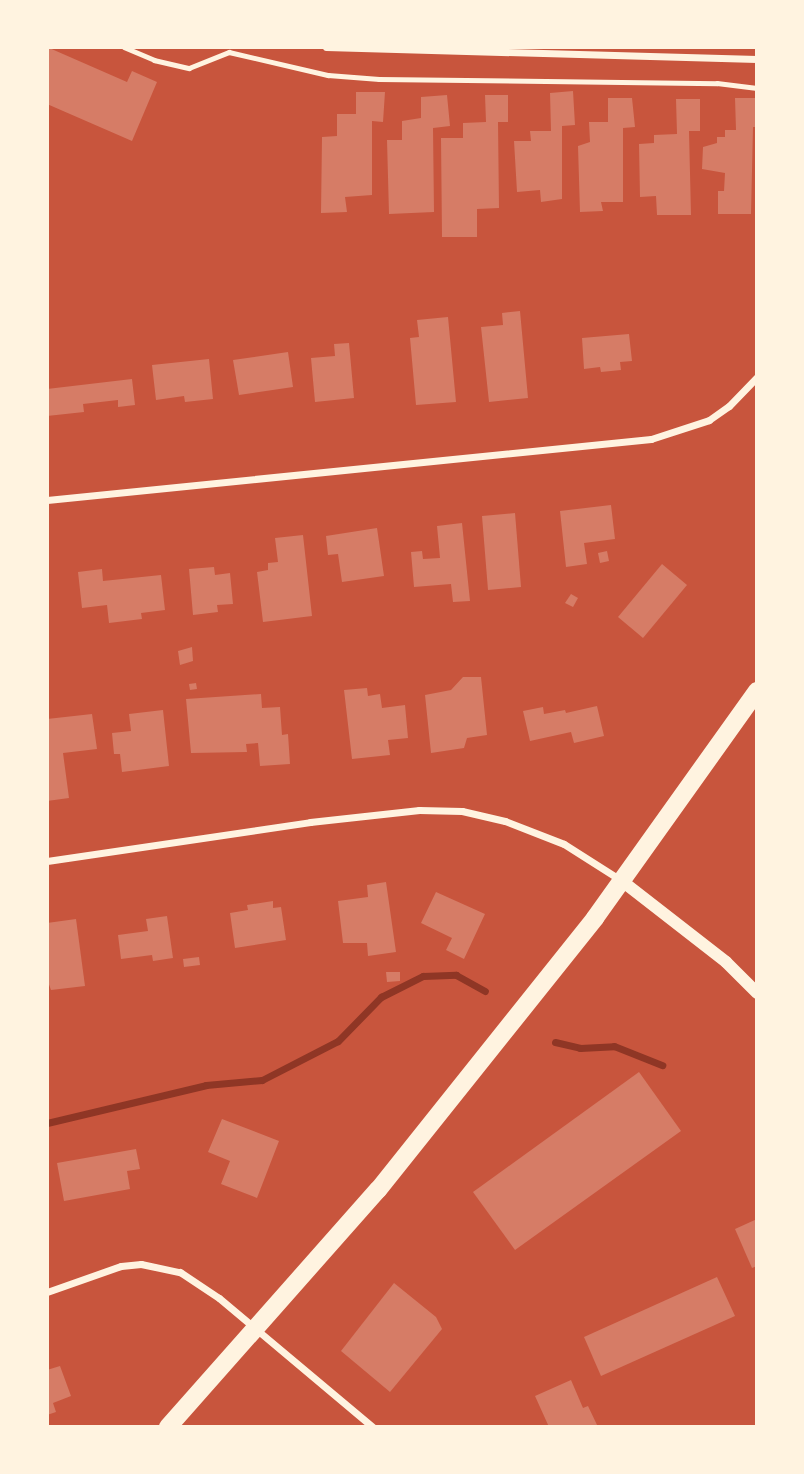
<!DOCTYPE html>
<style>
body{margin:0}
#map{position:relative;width:804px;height:1474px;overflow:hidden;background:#c8553d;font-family:Manrope,sans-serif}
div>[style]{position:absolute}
.stream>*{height:7px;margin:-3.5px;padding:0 3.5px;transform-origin:3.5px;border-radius:3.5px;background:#8f3625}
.building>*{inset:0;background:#d67c66}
.path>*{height:4.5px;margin:-2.25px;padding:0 2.25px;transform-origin:2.25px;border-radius:2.25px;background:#fff3e0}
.minor>*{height:7px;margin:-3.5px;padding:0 3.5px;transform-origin:3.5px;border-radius:3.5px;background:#fff3e0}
.tertiary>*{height:12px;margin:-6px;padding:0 6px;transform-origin:6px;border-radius:6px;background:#fff3e0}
.primary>*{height:18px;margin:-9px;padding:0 9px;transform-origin:9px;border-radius:9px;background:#fff3e0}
span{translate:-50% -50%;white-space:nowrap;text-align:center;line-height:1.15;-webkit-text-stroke:5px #fff3e0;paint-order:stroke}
.frame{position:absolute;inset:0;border:49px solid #fff3e0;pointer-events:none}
</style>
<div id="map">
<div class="stream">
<div style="left:555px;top:1042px;width:26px;rotate:13deg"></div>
<div style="left:580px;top:1048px;width:34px;rotate:-3deg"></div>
<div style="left:614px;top:1046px;width:52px;rotate:21.6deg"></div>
<div style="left:47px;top:1123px;width:163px;rotate:-13.4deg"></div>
<div style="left:206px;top:1085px;width:56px;rotate:-5.1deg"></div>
<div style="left:262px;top:1080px;width:85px;rotate:-27.2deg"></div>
<div style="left:338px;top:1041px;width:62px;rotate:-45.7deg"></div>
<div style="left:381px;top:997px;width:47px;rotate:-26.6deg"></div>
<div style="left:423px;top:976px;width:33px;rotate:-2deg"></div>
<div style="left:456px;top:975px;width:33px;rotate:29deg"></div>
</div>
<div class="building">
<div style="clip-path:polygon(47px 47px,127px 82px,132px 71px,157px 82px,132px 141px,47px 104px)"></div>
<div style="clip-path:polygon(573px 91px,575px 125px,562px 126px,562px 199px,541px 202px,540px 190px,517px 192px,514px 141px,531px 141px,530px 131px,551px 131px,550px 93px)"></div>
<div style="clip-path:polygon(356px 92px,385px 92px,383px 122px,372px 121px,372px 195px,345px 197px,347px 212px,321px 213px,322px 137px,337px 136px,337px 114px,356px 114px)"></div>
<div style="clip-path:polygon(447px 95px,450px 126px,433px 128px,434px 212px,389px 214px,387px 140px,402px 140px,402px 121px,421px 118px,421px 97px)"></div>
<div style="clip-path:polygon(485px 95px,508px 95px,508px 122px,498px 122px,499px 208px,477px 209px,477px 237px,442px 237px,441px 138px,463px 138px,463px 123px,486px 122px)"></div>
<div style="clip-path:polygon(608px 98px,632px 98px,635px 127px,623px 128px,623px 202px,601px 202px,603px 211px,580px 212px,578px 146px,590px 142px,589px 122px,608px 122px)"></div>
<div style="clip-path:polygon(735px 98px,757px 98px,757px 127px,753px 127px,751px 214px,718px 214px,718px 191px,724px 191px,725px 173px,702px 169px,703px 147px,717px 143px,717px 137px,725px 137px,725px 130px,736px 130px)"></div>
<div style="clip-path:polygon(676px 99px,700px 99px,700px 131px,689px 131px,691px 215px,657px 215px,656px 196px,640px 197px,639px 144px,654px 143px,654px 135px,677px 134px)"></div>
<div style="clip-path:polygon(520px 311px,528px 398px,489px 402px,481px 327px,503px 325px,502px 313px)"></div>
<div style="clip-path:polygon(448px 317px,456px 402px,416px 405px,410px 338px,419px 337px,417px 320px)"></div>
<div style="clip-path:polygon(629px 334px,632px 361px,620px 362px,621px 370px,601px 372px,600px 367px,584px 369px,582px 338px)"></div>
<div style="clip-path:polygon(349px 343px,354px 398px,315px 402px,311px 358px,335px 356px,334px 344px)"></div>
<div style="clip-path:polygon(288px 352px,293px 387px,239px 395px,233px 360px)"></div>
<div style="clip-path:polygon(209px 359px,213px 399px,185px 402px,184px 396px,156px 400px,152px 365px)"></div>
<div style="clip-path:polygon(132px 379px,135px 405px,118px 407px,118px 400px,83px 404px,84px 412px,47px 416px,47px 389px)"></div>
<div style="clip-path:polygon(611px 505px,615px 539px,584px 543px,587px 564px,566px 567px,560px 511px)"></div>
<div style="clip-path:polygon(515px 513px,521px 587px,488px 590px,482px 516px)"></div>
<div style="clip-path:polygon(462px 523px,470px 601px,453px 602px,451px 584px,414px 587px,411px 552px,422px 551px,423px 559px,440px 558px,437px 526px)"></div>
<div style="clip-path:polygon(377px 528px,384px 576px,342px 582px,338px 554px,328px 555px,326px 536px)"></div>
<div style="clip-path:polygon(303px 535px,312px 616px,263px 622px,257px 572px,268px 570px,268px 563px,278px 562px,275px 538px)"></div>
<div style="clip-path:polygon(607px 551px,609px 561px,600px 563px,598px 553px)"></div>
<div style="clip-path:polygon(662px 564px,687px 585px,643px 638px,618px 617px)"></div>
<div style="clip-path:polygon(214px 567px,215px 575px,230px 573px,233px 604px,217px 605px,218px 612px,193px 615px,189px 569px)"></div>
<div style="clip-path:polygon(102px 569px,103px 581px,161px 575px,165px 610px,141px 613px,142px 619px,109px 623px,107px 605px,82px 608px,78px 572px)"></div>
<div style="clip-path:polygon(571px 594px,578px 598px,573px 607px,565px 603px)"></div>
<div style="clip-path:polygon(192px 647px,193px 661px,180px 665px,178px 651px)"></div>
<div style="clip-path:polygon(463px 677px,481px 677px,487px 735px,467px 738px,464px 748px,431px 753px,425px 695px,451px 690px)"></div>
<div style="clip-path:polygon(196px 683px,197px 689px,190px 690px,189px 684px)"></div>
<div style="clip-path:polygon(367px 688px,368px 696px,380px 694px,382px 708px,405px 705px,408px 738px,388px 740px,390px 755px,352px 759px,344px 690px)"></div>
<div style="clip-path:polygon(261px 694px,262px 708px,280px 707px,282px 735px,288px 734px,290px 764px,260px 766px,258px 743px,246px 744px,247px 752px,191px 753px,186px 699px)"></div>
<div style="clip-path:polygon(597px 706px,604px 736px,574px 743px,571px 732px,530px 741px,523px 711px,543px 707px,544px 714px,565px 710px,566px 713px)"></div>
<div style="clip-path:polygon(163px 710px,169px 766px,122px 772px,120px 754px,114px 754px,112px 733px,131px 731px,129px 714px)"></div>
<div style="clip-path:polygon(92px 714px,97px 749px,63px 753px,69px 798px,47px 801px,47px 719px)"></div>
<div style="clip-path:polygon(386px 882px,396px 952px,368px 956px,367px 943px,343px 943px,338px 901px,368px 897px,367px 885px)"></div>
<div style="clip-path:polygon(436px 892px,485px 914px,464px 959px,446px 950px,452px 938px,421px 923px)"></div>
<div style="clip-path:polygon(273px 901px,273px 908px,281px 907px,286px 940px,235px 948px,230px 913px,248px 910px,247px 905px)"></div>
<div style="clip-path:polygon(167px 916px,173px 958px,153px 961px,152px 955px,121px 959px,118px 935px,148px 931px,146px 919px)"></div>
<div style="clip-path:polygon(76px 919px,85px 986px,51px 990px,47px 979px,47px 923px)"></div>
<div style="clip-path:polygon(199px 957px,200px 965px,184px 967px,183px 959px)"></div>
<div style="clip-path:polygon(386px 972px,400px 972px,400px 981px,387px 982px)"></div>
<div style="clip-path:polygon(639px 1072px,681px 1131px,515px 1250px,473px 1192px)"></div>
<div style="clip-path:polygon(222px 1119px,279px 1141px,257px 1198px,221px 1184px,230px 1161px,208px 1152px)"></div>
<div style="clip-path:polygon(136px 1149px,140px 1169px,127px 1171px,130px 1189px,64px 1201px,57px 1163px)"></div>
<div style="clip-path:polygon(757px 1219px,757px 1266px,752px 1268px,735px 1229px)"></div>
<div style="clip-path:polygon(717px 1277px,735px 1316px,601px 1376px,584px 1337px)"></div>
<div style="clip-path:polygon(394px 1283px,436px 1317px,442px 1329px,390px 1392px,341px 1351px)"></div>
<div style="clip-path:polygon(60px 1366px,71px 1396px,53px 1403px,56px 1412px,47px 1415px,47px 1370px)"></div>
<div style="clip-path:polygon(571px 1380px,583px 1408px,588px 1406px,598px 1427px,549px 1427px,535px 1396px)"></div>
</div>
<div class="path">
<div style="left:124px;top:47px;width:33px;rotate:23deg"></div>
<div style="left:154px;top:60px;width:36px;rotate:13deg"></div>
<div style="left:189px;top:68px;width:43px;rotate:-21.8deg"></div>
<div style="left:229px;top:52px;width:102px;rotate:13.1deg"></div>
<div style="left:328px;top:75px;width:51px;rotate:4.5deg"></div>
<div style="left:379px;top:79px;width:338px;rotate:0.7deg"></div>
<div style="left:717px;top:83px;width:40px;rotate:7.1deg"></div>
</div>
<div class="minor">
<div style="left:326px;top:47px;width:431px;rotate:1.6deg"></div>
<div style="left:47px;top:500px;width:607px;rotate:-5.77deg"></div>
<div style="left:651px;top:439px;width:61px;rotate:-18.1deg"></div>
<div style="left:709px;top:420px;width:24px;rotate:-35deg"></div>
<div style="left:729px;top:406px;width:40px;rotate:-46deg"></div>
<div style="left:47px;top:861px;width:266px;rotate:-8.4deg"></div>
<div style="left:310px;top:822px;width:110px;rotate:-6.3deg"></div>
<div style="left:419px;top:810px;width:43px;rotate:1.3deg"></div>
<div style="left:462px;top:811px;width:44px;rotate:13.1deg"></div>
<div style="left:505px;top:821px;width:63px;rotate:21.3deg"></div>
<div style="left:564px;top:844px;width:69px;rotate:32.5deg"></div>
<div style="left:47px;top:1292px;width:78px;rotate:-19.4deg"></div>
<div style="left:121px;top:1266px;width:20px;rotate:-6deg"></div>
<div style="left:141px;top:1264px;width:40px;rotate:12deg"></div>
<div style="left:180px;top:1272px;width:47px;rotate:33.7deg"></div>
<div style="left:219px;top:1298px;width:201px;rotate:40deg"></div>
</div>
<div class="tertiary">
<div style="left:622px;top:881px;width:132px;rotate:37.9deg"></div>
<div style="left:726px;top:962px;width:44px;rotate:45deg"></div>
</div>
<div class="primary">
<div style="left:168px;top:1427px;width:317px;rotate:-48.5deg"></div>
<div style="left:378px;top:1190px;width:348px;rotate:-51.4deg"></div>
<div style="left:595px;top:918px;width:279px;rotate:-54.5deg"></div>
</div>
<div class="frame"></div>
</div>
